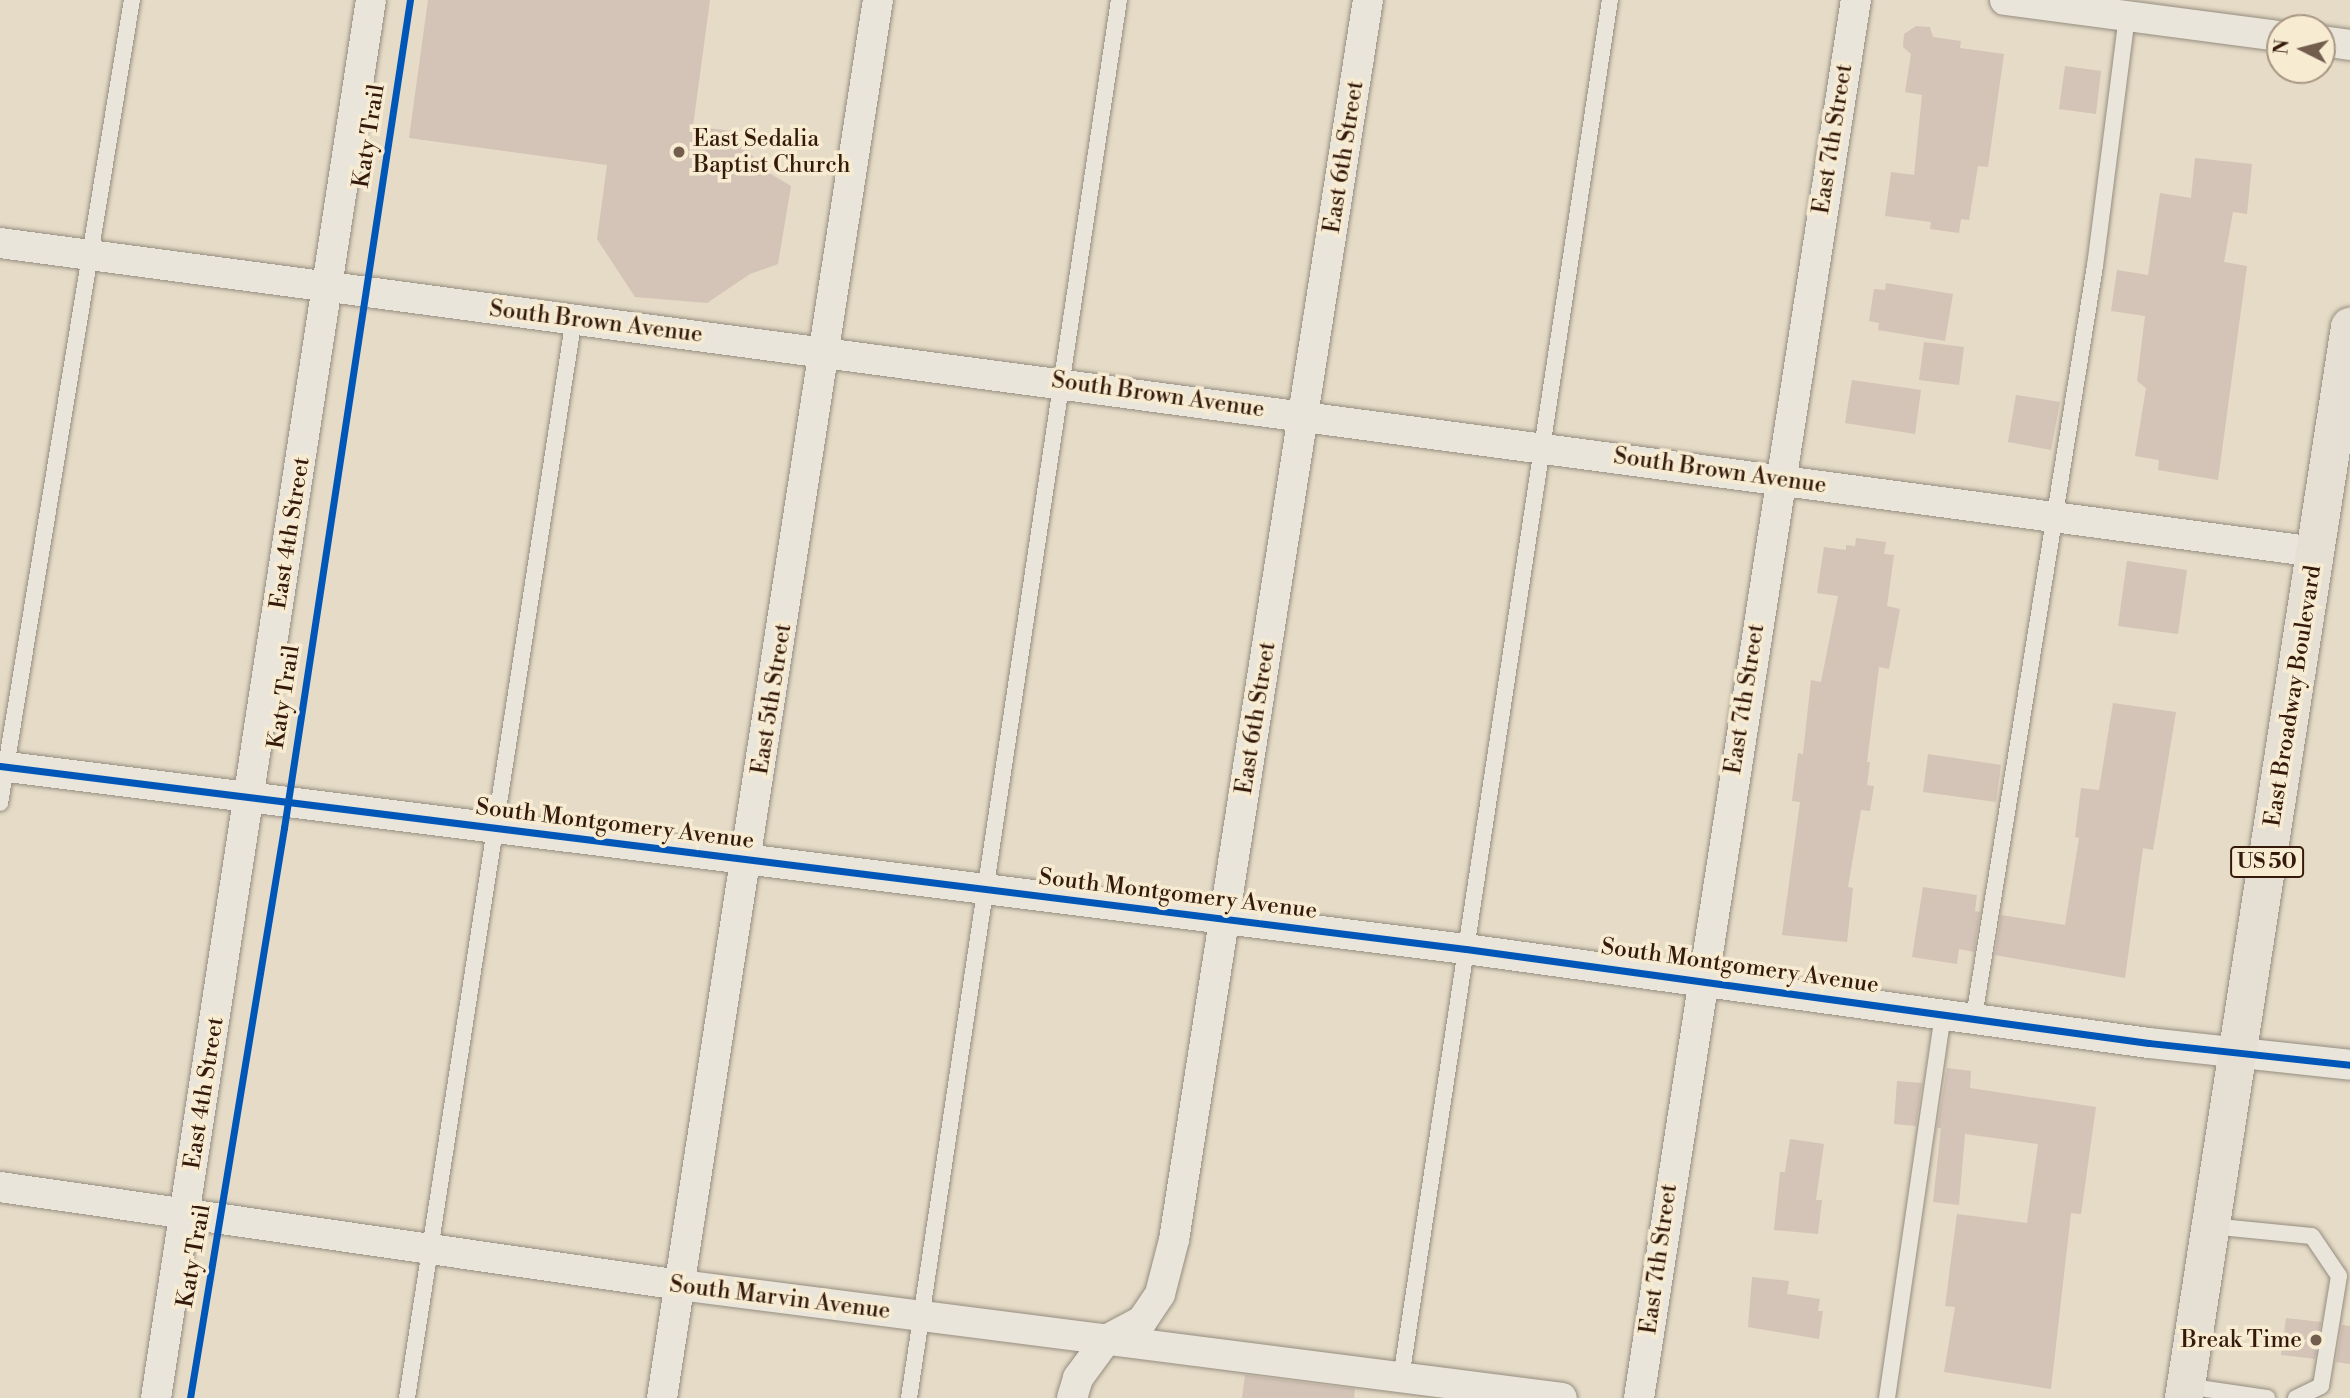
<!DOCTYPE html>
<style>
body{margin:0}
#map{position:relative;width:2350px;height:1398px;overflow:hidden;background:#e5dbc6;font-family:"Libre Bodoni",serif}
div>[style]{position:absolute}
.building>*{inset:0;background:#d4c3b7}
.roads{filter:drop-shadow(0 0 2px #968d80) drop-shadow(0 0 2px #968d80)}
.lane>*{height:16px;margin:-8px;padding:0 8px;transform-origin:8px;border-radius:8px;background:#eae5da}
.street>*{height:30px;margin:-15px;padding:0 15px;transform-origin:15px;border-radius:15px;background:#eae5da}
.highway>*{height:38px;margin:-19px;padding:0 19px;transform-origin:19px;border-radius:19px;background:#e6e0d4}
.cycleway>*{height:7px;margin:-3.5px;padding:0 3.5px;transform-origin:3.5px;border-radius:3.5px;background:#0057b8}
.dots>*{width:19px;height:19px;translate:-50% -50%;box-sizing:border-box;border:4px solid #f7ebd2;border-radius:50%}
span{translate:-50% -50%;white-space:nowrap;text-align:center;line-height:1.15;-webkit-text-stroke:7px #f7ebd2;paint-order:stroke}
.shield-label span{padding:2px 5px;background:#f7ebd2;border:2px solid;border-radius:5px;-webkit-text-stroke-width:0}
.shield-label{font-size:21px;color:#351a0c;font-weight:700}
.street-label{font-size:23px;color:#351a0c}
.poi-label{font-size:23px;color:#351a0c}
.left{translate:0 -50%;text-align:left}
.right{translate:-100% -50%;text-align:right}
.north{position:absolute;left:2266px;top:14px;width:70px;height:70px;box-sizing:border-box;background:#f7ebd2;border:2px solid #a99783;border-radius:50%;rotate:276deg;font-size:19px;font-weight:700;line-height:28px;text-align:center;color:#351a0c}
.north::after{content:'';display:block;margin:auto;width:24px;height:32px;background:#735e4d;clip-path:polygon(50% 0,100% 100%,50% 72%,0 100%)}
</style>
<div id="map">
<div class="building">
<div style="clip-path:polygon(428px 0,710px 0,693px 126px,732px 131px,764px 170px,791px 186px,778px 264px,750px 274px,707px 303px,635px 297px,597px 239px,607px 165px,409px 138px)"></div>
<div style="clip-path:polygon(1916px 26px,1930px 27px,1933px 37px,1961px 41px,1960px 48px,2004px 54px,1988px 167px,1978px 166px,1969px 220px,1961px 219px,1959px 233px,1930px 229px,1931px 222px,1885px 216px,1891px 172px,1914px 175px,1922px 95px,1905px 92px,1911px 54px,1903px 47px,1904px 34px)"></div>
<div style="clip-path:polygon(2065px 66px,2101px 71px,2096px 114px,2059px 109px)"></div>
<div style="clip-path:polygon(2195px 158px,2252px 164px,2247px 214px,2233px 212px,2224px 262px,2247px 266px,2218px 480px,2158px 470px,2159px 460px,2135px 456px,2146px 388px,2137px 381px,2145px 316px,2111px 311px,2117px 270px,2148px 275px,2160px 193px,2191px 198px)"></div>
<div style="clip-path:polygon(1886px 283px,1953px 294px,1945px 341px,1878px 330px,1879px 323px,1869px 321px,1874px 289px,1885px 290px)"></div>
<div style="clip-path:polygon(1924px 342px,1964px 347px,1959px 385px,1919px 380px)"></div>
<div style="clip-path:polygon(1852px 380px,1921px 390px,1915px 434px,1845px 423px)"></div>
<div style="clip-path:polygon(2016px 395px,2060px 402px,2051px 450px,2008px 442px)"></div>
<div style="clip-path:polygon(1856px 538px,1886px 542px,1884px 554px,1894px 555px,1887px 606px,1900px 609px,1889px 669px,1879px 667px,1867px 762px,1870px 762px,1867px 785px,1874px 786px,1870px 811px,1861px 810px,1848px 887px,1853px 888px,1847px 942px,1782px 935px,1800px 802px,1792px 801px,1798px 753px,1803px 754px,1811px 680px,1821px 682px,1838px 596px,1817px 593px,1824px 547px,1846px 550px,1846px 545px,1855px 546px)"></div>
<div style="clip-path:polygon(2127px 561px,2187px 570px,2178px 634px,2118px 626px)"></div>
<div style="clip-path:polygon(2113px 703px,2176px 712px,2153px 850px,2143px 848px,2125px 978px,1995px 955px,2001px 915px,2065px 925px,2079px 838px,2075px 837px,2081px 788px,2099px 790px)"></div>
<div style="clip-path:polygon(1928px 754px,2001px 765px,1996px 802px,1923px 792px)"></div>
<div style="clip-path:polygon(1923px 887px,1977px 895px,1975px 911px,1980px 912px,1974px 952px,1959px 949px,1957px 964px,1912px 957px)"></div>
<div style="clip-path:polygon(1947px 1068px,1971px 1071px,1970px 1088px,2096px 1107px,2081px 1214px,2071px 1213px,2051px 1389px,1944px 1372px,1955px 1307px,1945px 1306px,1957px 1214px,2027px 1223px,2038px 1144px,1965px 1134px,1959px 1205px,1933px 1202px,1941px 1128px,1937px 1128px)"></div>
<div style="clip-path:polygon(1897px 1081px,1922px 1083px,1916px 1126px,1894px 1124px)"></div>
<div style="clip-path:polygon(1790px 1139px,1824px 1144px,1816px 1200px,1822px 1200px,1818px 1234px,1774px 1230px,1780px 1172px,1785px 1172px)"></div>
<div style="clip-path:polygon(1752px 1277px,1789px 1281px,1787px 1294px,1820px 1299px,1818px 1311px,1823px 1311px,1819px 1339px,1748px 1327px)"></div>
<div style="clip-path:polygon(2286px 1318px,2321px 1322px,2315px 1359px,2281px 1355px)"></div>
<div style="clip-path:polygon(2342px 1325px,2350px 1326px,2350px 1364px,2336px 1362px)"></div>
<div style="clip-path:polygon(1245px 1375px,1355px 1389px,1354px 1398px,1242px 1398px)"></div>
</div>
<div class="roads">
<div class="lane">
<div style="left:0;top:803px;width:814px;rotate:-80.67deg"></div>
<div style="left:1974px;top:1017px;width:761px;rotate:-80.85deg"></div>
<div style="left:2095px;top:266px;width:252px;rotate:-82.7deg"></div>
<div style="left:2210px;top:1226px;width:102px;rotate:5.6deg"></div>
<div style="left:2312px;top:1236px;width:48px;rotate:56deg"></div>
<div style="left:2339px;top:1276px;width:111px;rotate:99.3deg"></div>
<div style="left:2321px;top:1386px;width:28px;rotate:154deg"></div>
<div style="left:1401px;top:1378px;width:1394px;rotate:-81.38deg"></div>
<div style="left:2186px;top:1386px;width:82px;rotate:8.4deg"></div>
<div style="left:407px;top:1398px;width:1093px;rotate:-81.21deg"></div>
<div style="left:909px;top:1398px;width:1414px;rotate:-81.46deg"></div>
<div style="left:1887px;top:1398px;width:390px;rotate:-81.7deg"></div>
</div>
<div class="street">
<div style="left:2005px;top:0;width:277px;rotate:7.5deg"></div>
<div style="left:2322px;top:41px;width:28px;rotate:8deg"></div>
<div style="left:0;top:243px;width:2336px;rotate:7.6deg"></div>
<div style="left:0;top:766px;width:1477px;rotate:7.12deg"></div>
<div style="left:1466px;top:949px;width:689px;rotate:7.84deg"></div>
<div style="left:2149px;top:1043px;width:202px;rotate:6.2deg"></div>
<div style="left:0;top:1187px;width:687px;rotate:8.2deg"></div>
<div style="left:680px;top:1285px;width:889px;rotate:7.3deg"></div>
<div style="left:156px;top:1398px;width:1414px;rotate:-81.26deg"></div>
<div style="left:662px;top:1398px;width:1415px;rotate:-81.22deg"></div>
<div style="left:1072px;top:1398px;width:21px;rotate:-73deg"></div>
<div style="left:1078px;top:1378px;width:47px;rotate:-53.6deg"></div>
<div style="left:1106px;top:1340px;width:41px;rotate:-27.8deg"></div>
<div style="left:1142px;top:1321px;width:32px;rotate:-56deg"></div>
<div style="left:1160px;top:1294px;width:56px;rotate:-75.5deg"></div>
<div style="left:1174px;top:1240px;width:1255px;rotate:-81.11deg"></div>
<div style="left:1639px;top:1398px;width:1415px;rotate:-81.18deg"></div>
</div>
<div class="highway">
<div style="left:2184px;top:1398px;width:1084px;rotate:-81.19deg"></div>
</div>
</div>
<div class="cycleway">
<div style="left:0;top:766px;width:1477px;rotate:7.12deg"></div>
<div style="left:1466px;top:949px;width:689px;rotate:7.84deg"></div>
<div style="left:2149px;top:1043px;width:202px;rotate:6.2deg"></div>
<div style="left:190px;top:1398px;width:578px;rotate:-80.64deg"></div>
<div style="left:284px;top:828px;width:838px;rotate:-81.35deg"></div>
</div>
<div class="dots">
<div style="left:679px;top:152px;background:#735e4d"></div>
<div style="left:2316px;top:1340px;background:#735e4d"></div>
</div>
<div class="shield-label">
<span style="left:2267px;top:862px">US 50</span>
</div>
<div class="street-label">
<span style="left:369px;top:136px;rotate:-81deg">Katy Trail</span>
<span style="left:1833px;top:139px;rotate:-81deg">East 7th Street</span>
<span style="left:1344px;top:157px;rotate:-81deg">East 6th Street</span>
<span style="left:596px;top:322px;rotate:7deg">South Brown Avenue</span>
<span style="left:1158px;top:395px;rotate:8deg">South Brown Avenue</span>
<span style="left:1720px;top:471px;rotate:8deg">South Brown Avenue</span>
<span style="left:290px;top:533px;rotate:-81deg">East 4th Street</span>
<span style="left:2293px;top:696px;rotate:-81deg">East Broadway Boulevard</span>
<span style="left:284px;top:697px;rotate:-81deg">Katy Trail</span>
<span style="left:772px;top:699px;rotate:-81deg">East 5th Street</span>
<span style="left:1745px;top:699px;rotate:-81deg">East 7th Street</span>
<span style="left:1256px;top:718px;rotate:-81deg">East 6th Street</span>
<span style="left:615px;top:824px;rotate:7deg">South Montgomery Avenue</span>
<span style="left:1178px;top:894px;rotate:7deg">South Montgomery Avenue</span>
<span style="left:1740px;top:966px;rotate:8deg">South Montgomery Avenue</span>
<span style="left:204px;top:1093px;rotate:-81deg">East 4th Street</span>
<span style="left:194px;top:1256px;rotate:-80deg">Katy Trail</span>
<span style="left:1659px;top:1259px;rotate:-82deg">East 7th Street</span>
<span style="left:780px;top:1298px;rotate:7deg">South Marvin Avenue</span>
</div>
<div class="poi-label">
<span class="left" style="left:693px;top:152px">East Sedalia<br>Baptist Church</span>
<span class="right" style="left:2302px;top:1340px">Break Time</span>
</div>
<div class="north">N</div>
</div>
